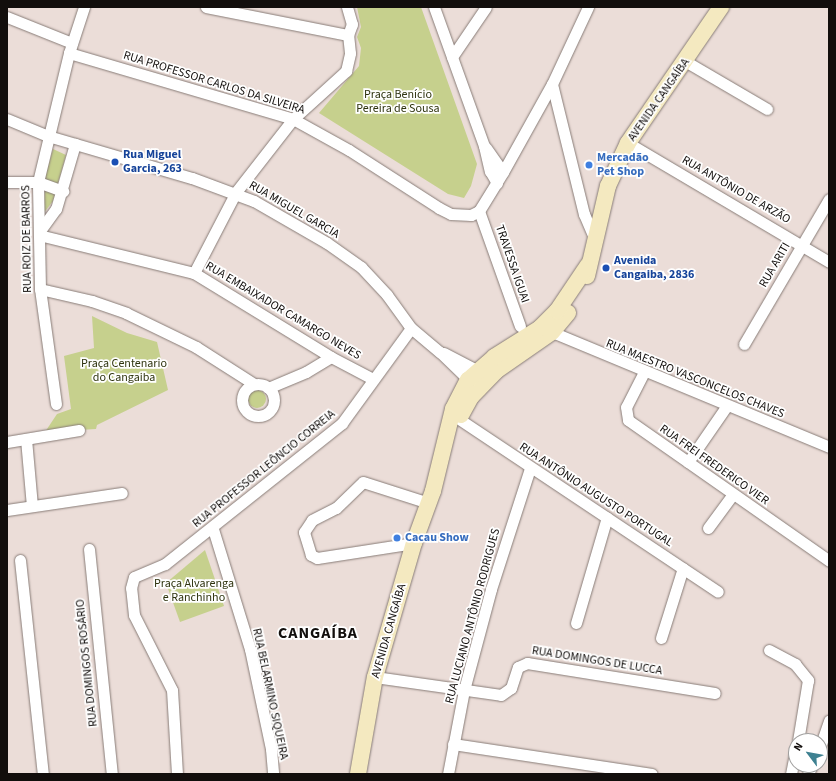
<!DOCTYPE html>
<meta charset="utf-8">
<style>
body{margin:0}
#map{position:relative;width:836px;height:781px;overflow:hidden;background:#ebddd8;font-family:"Source Sans 3",sans-serif}
div>[style]{position:absolute}
.green>*{inset:0;background:#c6d08d}
.round{border-radius:50%}
.roads{filter:drop-shadow(0 0 1px #887c77) drop-shadow(0 0 1px #887c77)}
.minor>*{height:11px;margin:-5.5px;padding:0 5.5px;transform-origin:5.5px;border-radius:5.5px;background:#fff}
.minor>.ring{margin:-5.5px;padding:0;box-sizing:content-box;background:none;border:11px solid #fff;border-radius:50%}
.secondary>*{height:16px;margin:-8px;padding:0 8px;transform-origin:8px;border-radius:8px;background:#f4e9c0}
.dots>*{width:11px;height:11px;translate:-50% -50%;box-sizing:border-box;border:2px solid #fff;border-radius:50%}
span{translate:-50% -50%;white-space:nowrap;text-align:center;line-height:1.15;-webkit-text-stroke:3.5px #fff;paint-order:stroke}
.street-label{font-size:12px;color:#120e0c}
.park-label{font-size:12px;color:#2f340f}
.transit-label{font-size:12px;color:#164399;font-weight:700}
.left{translate:0 -50%;text-align:left}
.shop-label{font-size:12px;color:#366cbe;font-weight:700}
.district-label{font-size:16px;color:#120e0c;font-weight:700;letter-spacing:1px}
.frame{position:absolute;inset:0;border:8px solid #120e0c;pointer-events:none}
.north{position:absolute;left:788px;top:733px;width:40px;height:40px;box-sizing:border-box;background:#fff;border:1px solid #a09f9e;border-radius:50%;rotate:302deg;font-size:11px;font-weight:700;line-height:16px;text-align:center;color:#120e0c}
.north::after{content:'';display:block;margin:auto;width:14px;height:18px;background:#3e8191;clip-path:polygon(50% 0,100% 100%,50% 72%,0 100%)}
</style>
<div id="map">
<div class="green">
<div style="clip-path:polygon(357px 7px,421px 7px,477px 164px,471px 186px,464px 198px,448px 194px,319px 113px,359px 66px,361px 48px,357px 37px,361px 27px)"></div>
<div style="clip-path:polygon(53px 149px,66px 155px,53px 201px,43px 214px,46px 174px)"></div>
<div style="clip-path:polygon(92px 316px,127px 333px,157px 342px,168px 390px,97px 425px,96px 429px,45px 432px,57px 414px,71px 409px,64px 356px,94px 348px)"></div>
<div class="round" style="left:248px;top:390px;width:18px;height:18px"></div>
<div style="clip-path:polygon(205px 550px,224px 606px,180px 622px,166px 583px)"></div>
</div>
<div class="roads">
<div class="minor">
<div style="left:206px;top:7px;width:145px;rotate:11.2deg"></div>
<div style="left:347px;top:7px;width:18px;rotate:74deg"></div>
<div style="left:352px;top:24px;width:12px;rotate:110deg"></div>
<div style="left:434px;top:7px;width:148px;rotate:70.2deg"></div>
<div style="left:484px;top:146px;width:26px;rotate:77deg"></div>
<div style="left:490px;top:171px;width:14px;rotate:60deg"></div>
<div style="left:7px;top:17px;width:70px;rotate:21.8deg"></div>
<div style="left:69px;top:53px;width:234px;rotate:16.4deg"></div>
<div style="left:293px;top:119px;width:64px;rotate:29deg"></div>
<div style="left:349px;top:150px;width:107px;rotate:32.8deg"></div>
<div style="left:439px;top:208px;width:13px;rotate:27deg"></div>
<div style="left:451px;top:214px;width:20px;rotate:3deg"></div>
<div style="left:471px;top:215px;width:9px;rotate:-27deg"></div>
<div style="left:479px;top:211px;width:46px;rotate:-58.4deg"></div>
<div style="left:503px;top:172px;width:101px;rotate:-60.9deg"></div>
<div style="left:552px;top:84px;width:85px;rotate:-64.9deg"></div>
<div style="left:452px;top:57px;width:60px;rotate:-55.8deg"></div>
<div style="left:685px;top:61px;width:95px;rotate:30.3deg"></div>
<div style="left:552px;top:84px;width:134px;rotate:76.2deg"></div>
<div style="left:584px;top:214px;width:26px;rotate:67deg"></div>
<div style="left:7px;top:119px;width:44px;rotate:22.5deg"></div>
<div style="left:48px;top:136px;width:150px;rotate:16.3deg"></div>
<div style="left:192px;top:178px;width:66px;rotate:20.4deg"></div>
<div style="left:254px;top:201px;width:84px;rotate:29.9deg"></div>
<div style="left:327px;top:243px;width:42px;rotate:35.2deg"></div>
<div style="left:361px;top:267px;width:38px;rotate:47deg"></div>
<div style="left:387px;top:295px;width:41px;rotate:54deg"></div>
<div style="left:411px;top:328px;width:38px;rotate:40deg"></div>
<div style="left:440px;top:352px;width:46px;rotate:44.1deg"></div>
<div style="left:628px;top:143px;width:234px;rotate:30.6deg"></div>
<div style="left:486px;top:148px;width:29px;rotate:55deg"></div>
<div style="left:7px;top:182px;width:31px"></div>
<div style="left:38px;top:182px;width:27px;rotate:20deg"></div>
<div style="left:479px;top:211px;width:122px;rotate:70.4deg"></div>
<div style="left:39px;top:232px;width:29px;rotate:-54deg"></div>
<div style="left:56px;top:209px;width:68px;rotate:-73.7deg"></div>
<div style="left:39px;top:235px;width:160px;rotate:13.8deg"></div>
<div style="left:194px;top:273px;width:161px;rotate:31.5deg"></div>
<div style="left:331px;top:357px;width:47px;rotate:27.6deg"></div>
<div style="left:194px;top:273px;width:91px;rotate:-62.6deg"></div>
<div style="left:236px;top:192px;width:93px;rotate:-52deg"></div>
<div style="left:293px;top:119px;width:72px;rotate:-42.2deg"></div>
<div style="left:346px;top:71px;width:18px;rotate:-77deg"></div>
<div style="left:350px;top:53px;width:18px;rotate:-96deg"></div>
<div style="left:40px;top:289px;width:53px;rotate:13deg"></div>
<div style="left:92px;top:301px;width:36px;rotate:19deg"></div>
<div style="left:126px;top:313px;width:78px;rotate:25.9deg"></div>
<div style="left:196px;top:347px;width:69px;rotate:32.5deg"></div>
<div style="left:552px;top:332px;width:300px;rotate:22.5deg"></div>
<div style="left:744px;top:344px;width:168px;rotate:-59.6deg"></div>
<div style="left:444px;top:353px;width:45px;rotate:27.7deg"></div>
<div style="left:644px;top:372px;width:39px;rotate:117deg"></div>
<div style="left:626px;top:407px;width:13px;rotate:81deg"></div>
<div style="left:628px;top:420px;width:246px;rotate:35deg"></div>
<div class="ring" style="left:242px;top:384px;width:21px;height:21px"></div>
<div style="left:268px;top:388px;width:41px;rotate:-22.8deg"></div>
<div style="left:306px;top:372px;width:29px;rotate:-31deg"></div>
<div style="left:56px;top:404px;width:116px;rotate:-97.9deg"></div>
<div style="left:40px;top:289px;width:107px;rotate:-91.1deg"></div>
<div style="left:38px;top:182px;width:133px;rotate:-76.5deg"></div>
<div style="left:69px;top:53px;width:48px;rotate:-71.9deg"></div>
<div style="left:459px;top:419px;width:311px;rotate:33.7deg"></div>
<div style="left:26px;top:439px;width:67px;rotate:84.9deg"></div>
<div style="left:7px;top:442px;width:73px;rotate:-9.5deg"></div>
<div style="left:688px;top:462px;width:67px;rotate:-55.4deg"></div>
<div style="left:7px;top:510px;width:116px;rotate:-8.4deg"></div>
<div style="left:708px;top:528px;width:42px;rotate:-53.7deg"></div>
<div style="left:213px;top:529px;width:126px;rotate:72.9deg"></div>
<div style="left:250px;top:649px;width:102px;rotate:78.1deg"></div>
<div style="left:271px;top:749px;width:25px;rotate:85deg"></div>
<div style="left:414px;top:543px;width:98px;rotate:171.2deg"></div>
<div style="left:317px;top:558px;width:7px;rotate:-153deg"></div>
<div style="left:311px;top:555px;width:24px;rotate:-107deg"></div>
<div style="left:304px;top:532px;width:14px;rotate:-56deg"></div>
<div style="left:312px;top:520px;width:27px;rotate:-27deg"></div>
<div style="left:336px;top:508px;width:37px;rotate:-44deg"></div>
<div style="left:363px;top:482px;width:69px;rotate:17.7deg"></div>
<div style="left:89px;top:549px;width:226px;rotate:84.2deg"></div>
<div style="left:20px;top:560px;width:215px;rotate:83.9deg"></div>
<div style="left:576px;top:623px;width:110px;rotate:-73.7deg"></div>
<div style="left:661px;top:638px;width:73px;rotate:-72.6deg"></div>
<div style="left:769px;top:650px;width:30px;rotate:28deg"></div>
<div style="left:795px;top:664px;width:21px;rotate:51deg"></div>
<div style="left:808px;top:680px;width:62px;rotate:99.3deg"></div>
<div style="left:375px;top:677px;width:127px;rotate:8.1deg"></div>
<div style="left:501px;top:695px;width:12px;rotate:-35deg"></div>
<div style="left:511px;top:688px;width:22px;rotate:-72deg"></div>
<div style="left:518px;top:667px;width:10px;rotate:-24deg"></div>
<div style="left:527px;top:663px;width:190px;rotate:9.1deg"></div>
<div style="left:453px;top:744px;width:201px;rotate:8.6deg"></div>
<div style="left:820px;top:747px;width:28px;rotate:-71deg"></div>
<div style="left:177px;top:774px;width:84px;rotate:-93.4deg"></div>
<div style="left:172px;top:690px;width:84px;rotate:-116.9deg"></div>
<div style="left:134px;top:615px;width:27px;rotate:-96deg"></div>
<div style="left:131px;top:588px;width:11px;rotate:-75deg"></div>
<div style="left:134px;top:577px;width:34px;rotate:-23deg"></div>
<div style="left:165px;top:564px;width:226px;rotate:-38.5deg"></div>
<div style="left:342px;top:423px;width:117px;rotate:-54deg"></div>
<div style="left:448px;top:774px;width:86px;rotate:-79.2deg"></div>
<div style="left:464px;top:690px;width:105px;rotate:-75deg"></div>
<div style="left:491px;top:589px;width:127px;rotate:-72.1deg"></div>
<div style="left:791px;top:774px;width:26px;rotate:-79deg"></div>
<div style="left:808px;top:774px;width:10px;rotate:-66deg"></div>
</div>
<div class="secondary">
<div style="left:587px;top:276px;width:92px;rotate:-76.9deg"></div>
<div style="left:608px;top:186px;width:47px;rotate:-65.1deg"></div>
<div style="left:628px;top:143px;width:165px;rotate:-55.6deg"></div>
<div style="left:461px;top:415px;width:21px;rotate:-61deg"></div>
<div style="left:471px;top:397px;width:36px;rotate:-46deg"></div>
<div style="left:496px;top:371px;width:68px;rotate:-34.9deg"></div>
<div style="left:552px;top:332px;width:25px;rotate:-50deg"></div>
<div style="left:358px;top:774px;width:98px;rotate:-80.1deg"></div>
<div style="left:375px;top:677px;width:140px;rotate:-73.8deg"></div>
<div style="left:414px;top:543px;width:55px;rotate:-69.9deg"></div>
<div style="left:433px;top:491px;width:84px;rotate:-76.3deg"></div>
<div style="left:453px;top:409px;width:33px;rotate:-63deg"></div>
<div style="left:468px;top:380px;width:35px;rotate:-41deg"></div>
<div style="left:494px;top:357px;width:54px;rotate:-32.2deg"></div>
<div style="left:540px;top:328px;width:24px;rotate:-45deg"></div>
<div style="left:557px;top:311px;width:55px;rotate:-56deg"></div>
</div>
</div>
<div class="dots">
<div style="left:115px;top:162px;background:#1a4fb4"></div>
<div style="left:589px;top:165px;background:#3f7fe0"></div>
<div style="left:606px;top:268px;background:#1a4fb4"></div>
<div style="left:397px;top:538px;background:#3f7fe0"></div>
</div>
<div class="street-label">
<span style="left:214px;top:83px;rotate:17deg">RUA PROFESSOR CARLOS DA SILVEIRA</span>
<span style="left:659px;top:100px;rotate:-55deg">AVENIDA CANGAÍBA</span>
<span style="left:736px;top:190px;rotate:30deg">RUA ANTÔNIO DE ARZÃO</span>
<span style="left:294px;top:210px;rotate:30deg">RUA MIGUEL GARCIA</span>
<span style="left:27px;top:239px;rotate:-91deg">RUA ROIZ DE BARROS</span>
<span style="left:512px;top:264px;rotate:71deg">TRAVESSA IGUAI</span>
<span style="left:775px;top:265px;rotate:-60deg">RUA ARITI</span>
<span style="left:283px;top:311px;rotate:31deg">RUA EMBAIXADOR CAMARGO NEVES</span>
<span style="left:695px;top:379px;rotate:22deg">RUA MAESTRO VASCONCELOS CHAVES</span>
<span style="left:714px;top:465px;rotate:35deg">RUA FREI FREDERICO VIER</span>
<span style="left:264px;top:469px;rotate:-39deg">RUA PROFESSOR LEÔNCIO CORREIA</span>
<span style="left:596px;top:495px;rotate:33deg">RUA ANTÔNIO AUGUSTO PORTUGAL</span>
<span style="left:473px;top:616px;rotate:-75deg">RUA LUCIANO ANTÔNIO RODRIGUES</span>
<span style="left:389px;top:631px;rotate:-74deg">AVENIDA CANGAÍBA</span>
<span style="left:597px;top:661px;rotate:9deg">RUA DOMINGOS DE LUCCA</span>
<span style="left:87px;top:663px;rotate:-96deg">RUA DOMINGOS ROSÁRIO</span>
<span style="left:270px;top:694px;rotate:78deg">RUA BELARMINO SIQUEIRA</span>
</div>
<div class="park-label">
<span style="left:398px;top:102px">Praça Benício<br>Pereira de Sousa</span>
<span style="left:124px;top:371px">Praça Centenario<br>do Cangaiba</span>
<span style="left:194px;top:591px">Praça Alvarenga<br>e Ranchinho</span>
</div>
<div class="transit-label">
<span class="left" style="left:123px;top:162px">Rua Miguel<br>Garcia, 263</span>
<span class="left" style="left:614px;top:268px">Avenida<br>Cangaiba, 2836</span>
</div>
<div class="shop-label">
<span class="left" style="left:597px;top:165px">Mercadão<br>Pet Shop</span>
<span class="left" style="left:405px;top:538px">Cacau Show</span>
</div>
<div class="district-label">
<span style="left:318px;top:633px">CANGAÍBA</span>
</div>
<div class="frame"></div>
<div class="north">N</div>
</div>
